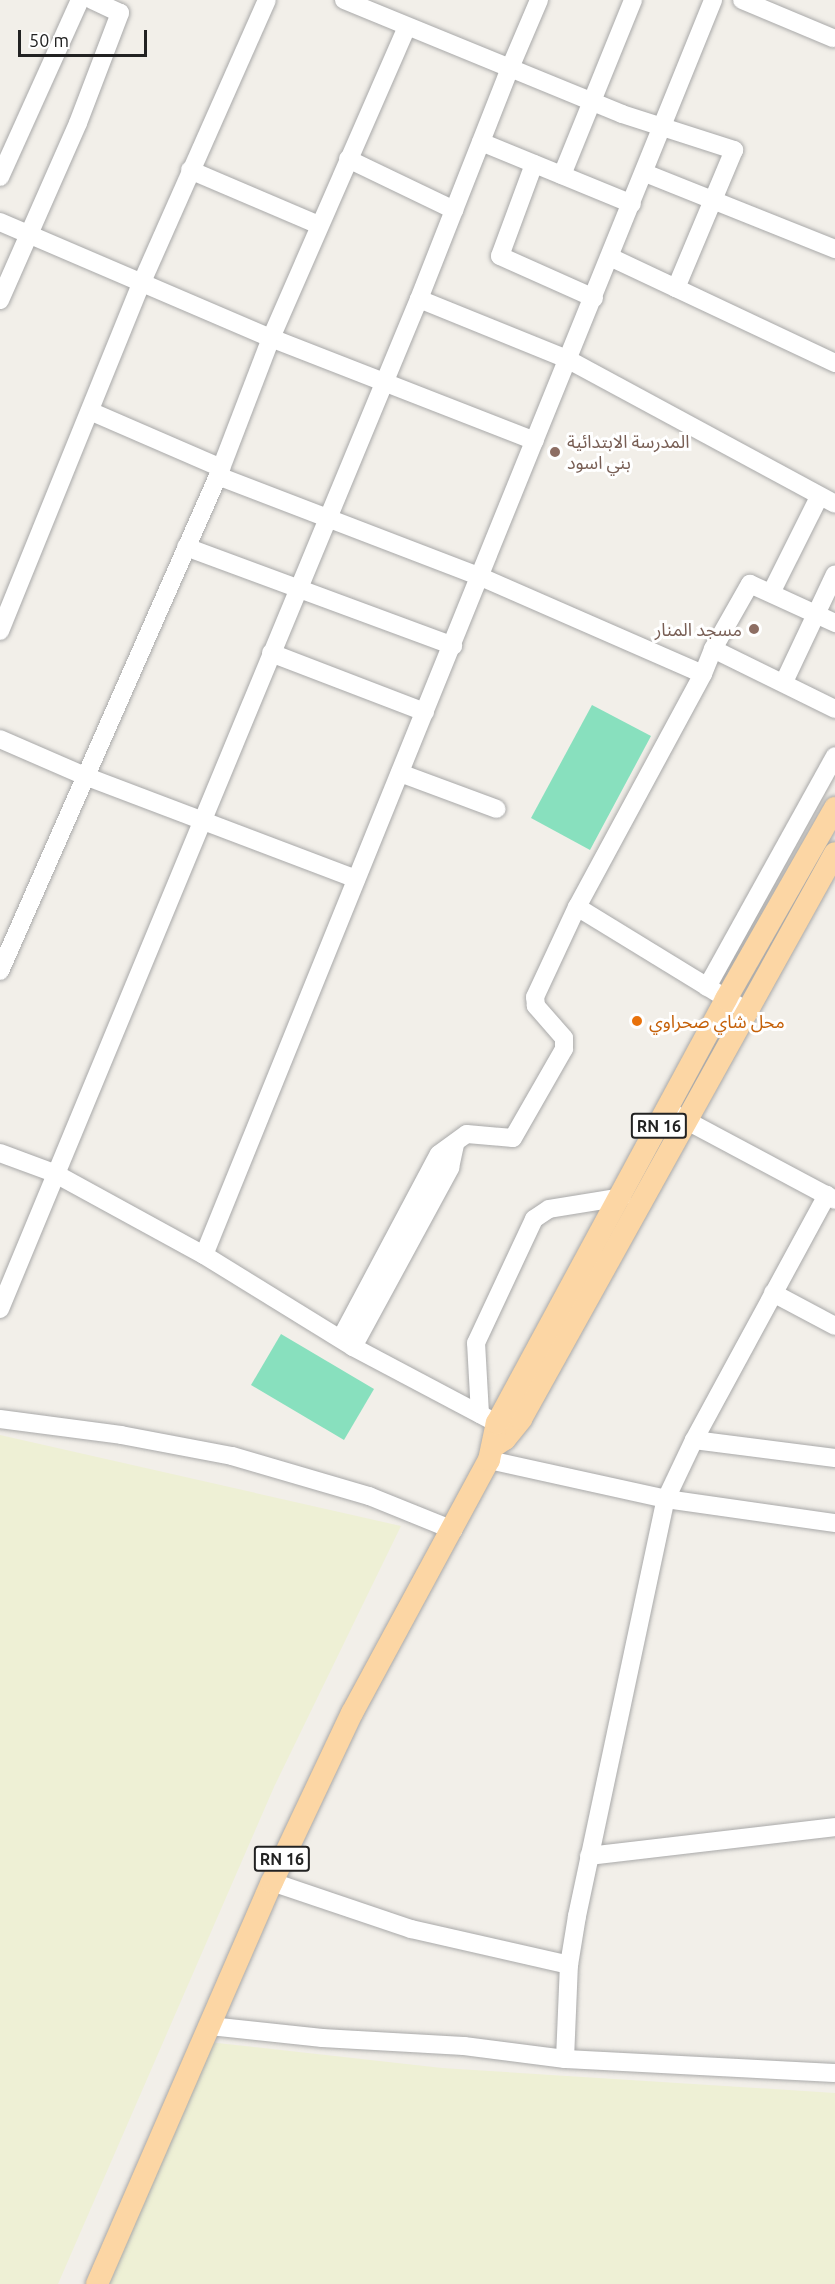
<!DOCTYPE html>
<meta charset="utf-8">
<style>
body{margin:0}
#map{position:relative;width:835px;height:2284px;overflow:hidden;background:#f2efe9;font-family:Ubuntu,"Noto Sans Arabic",sans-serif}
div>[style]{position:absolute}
.farmland>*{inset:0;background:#eef0d5}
.pitch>*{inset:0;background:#88e0be}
.roads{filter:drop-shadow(0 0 2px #a9a9a9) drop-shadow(0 0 2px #a9a9a9)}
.minor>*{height:18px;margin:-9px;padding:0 9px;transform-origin:9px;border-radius:9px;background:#fff}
.major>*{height:22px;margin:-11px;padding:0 11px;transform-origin:11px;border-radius:11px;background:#fcd6a4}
.dots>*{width:16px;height:16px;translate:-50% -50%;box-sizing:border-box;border:3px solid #fff;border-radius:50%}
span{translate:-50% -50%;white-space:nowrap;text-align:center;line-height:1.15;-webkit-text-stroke:6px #fff;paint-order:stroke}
.shield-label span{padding:2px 4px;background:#fff;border:2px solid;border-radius:4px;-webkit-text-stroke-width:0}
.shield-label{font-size:16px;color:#222;font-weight:700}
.education-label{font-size:18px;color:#785e54}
.left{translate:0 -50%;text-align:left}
.right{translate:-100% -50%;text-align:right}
.food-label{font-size:18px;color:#c56008}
.scale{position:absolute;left:18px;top:30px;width:129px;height:27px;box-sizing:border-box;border:3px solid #222;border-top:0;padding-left:8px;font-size:18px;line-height:21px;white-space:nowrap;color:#222;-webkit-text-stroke:4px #fff;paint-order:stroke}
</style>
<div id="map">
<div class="farmland">
<div style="clip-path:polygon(0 1435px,401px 1526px,274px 1787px,58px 2284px,0 2284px)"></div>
<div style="clip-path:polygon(208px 2042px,442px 2068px,835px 2093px,835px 2284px,102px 2284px)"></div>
</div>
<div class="pitch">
<div style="clip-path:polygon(592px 705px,651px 736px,590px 850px,531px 818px)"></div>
<div style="clip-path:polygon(281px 1334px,374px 1389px,344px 1440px,251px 1385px)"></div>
</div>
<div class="roads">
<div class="minor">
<div style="left:344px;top:0;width:179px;rotate:22.3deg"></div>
<div style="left:510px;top:68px;width:74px;rotate:-66.9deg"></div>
<div style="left:742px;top:0;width:99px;rotate:22.7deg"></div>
<div style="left:481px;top:142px;width:163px;rotate:22.3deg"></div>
<div style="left:348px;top:159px;width:118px;rotate:25.7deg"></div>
<div style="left:534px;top:164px;width:98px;rotate:110.3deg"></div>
<div style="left:500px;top:256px;width:103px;rotate:24.1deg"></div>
<div style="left:190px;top:170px;width:140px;rotate:23.1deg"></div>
<div style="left:645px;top:173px;width:205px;rotate:21.8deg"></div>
<div style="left:562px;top:175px;width:189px;rotate:-67.9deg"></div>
<div style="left:0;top:177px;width:194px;rotate:-65.7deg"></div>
<div style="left:0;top:222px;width:295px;rotate:23.2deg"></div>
<div style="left:271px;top:338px;width:283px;rotate:21.3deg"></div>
<div style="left:610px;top:257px;width:249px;rotate:25.2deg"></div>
<div style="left:419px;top:299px;width:162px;rotate:22.1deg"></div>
<div style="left:569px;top:360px;width:302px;rotate:28.4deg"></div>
<div style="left:0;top:300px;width:193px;rotate:-66.2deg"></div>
<div style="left:78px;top:123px;width:118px;rotate:-69.1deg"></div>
<div style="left:120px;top:13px;width:31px;rotate:-155deg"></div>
<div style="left:90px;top:411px;width:143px;rotate:23.5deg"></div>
<div style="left:218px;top:476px;width:282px;rotate:21deg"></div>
<div style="left:481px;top:577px;width:242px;rotate:23.6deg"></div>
<div style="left:703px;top:674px;width:27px;rotate:-68deg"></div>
<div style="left:713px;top:649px;width:136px;rotate:26.2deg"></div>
<div style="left:186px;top:547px;width:285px;rotate:20.3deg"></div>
<div style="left:772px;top:591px;width:105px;rotate:-63.4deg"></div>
<div style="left:0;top:631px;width:377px;rotate:-67.9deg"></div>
<div style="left:142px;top:282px;width:308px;rotate:-66.1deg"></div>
<div style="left:713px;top:649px;width:75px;rotate:-60.4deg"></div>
<div style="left:750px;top:584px;width:94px;rotate:24.6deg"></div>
<div style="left:271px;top:653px;width:165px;rotate:21deg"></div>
<div style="left:784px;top:682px;width:119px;rotate:-64.7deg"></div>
<div style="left:0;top:739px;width:93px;rotate:23.5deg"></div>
<div style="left:85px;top:776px;width:290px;rotate:20.8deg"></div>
<div style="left:400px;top:773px;width:103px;rotate:20.4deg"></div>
<div style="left:577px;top:907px;width:199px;rotate:31.5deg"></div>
<div style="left:0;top:971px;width:541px;rotate:-66.23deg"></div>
<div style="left:218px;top:476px;width:148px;rotate:-69deg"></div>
<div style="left:271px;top:338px;width:339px;rotate:-66.4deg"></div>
<div style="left:707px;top:987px;width:264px;rotate:-61deg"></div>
<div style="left:676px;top:1115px;width:180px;rotate:28.1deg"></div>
<div style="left:0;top:1153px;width:58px;rotate:20.3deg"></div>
<div style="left:54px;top:1173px;width:171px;rotate:28.7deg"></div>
<div style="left:204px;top:1255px;width:175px;rotate:31.7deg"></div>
<div style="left:353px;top:1347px;width:175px;rotate:27.9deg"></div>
<div style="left:204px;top:1255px;width:1354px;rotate:-67.92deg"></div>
<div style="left:773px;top:1293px;width:70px;rotate:28deg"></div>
<div style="left:0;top:1309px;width:1093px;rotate:-67.47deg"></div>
<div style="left:419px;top:299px;width:248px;rotate:-68.5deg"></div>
<div style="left:510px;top:68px;width:121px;rotate:22.3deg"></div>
<div style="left:622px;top:114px;width:118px;rotate:17.8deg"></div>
<div style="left:734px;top:150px;width:150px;rotate:112.8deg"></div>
<div style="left:341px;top:1338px;width:208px;rotate:-62deg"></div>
<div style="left:439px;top:1154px;width:34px;rotate:-36deg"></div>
<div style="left:467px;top:1134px;width:46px;rotate:5deg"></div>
<div style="left:513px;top:1138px;width:103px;rotate:-60.2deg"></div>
<div style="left:564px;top:1049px;width:11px;rotate:-90deg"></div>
<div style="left:564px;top:1038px;width:43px;rotate:-131.2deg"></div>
<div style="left:536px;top:1006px;width:9px;rotate:-96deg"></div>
<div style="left:535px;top:997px;width:99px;rotate:-65deg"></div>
<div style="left:577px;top:907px;width:265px;rotate:-61.6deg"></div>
<div style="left:353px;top:1347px;width:204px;rotate:-61.5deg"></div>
<div style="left:450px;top:1168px;width:25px;rotate:-78deg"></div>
<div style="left:480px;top:1414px;width:71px;rotate:-93.2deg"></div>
<div style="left:476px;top:1343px;width:137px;rotate:-64.9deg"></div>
<div style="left:534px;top:1219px;width:18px;rotate:-34deg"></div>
<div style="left:549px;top:1209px;width:74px;rotate:-9.3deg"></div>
<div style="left:0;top:1419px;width:122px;rotate:7.5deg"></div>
<div style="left:121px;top:1435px;width:113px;rotate:10.7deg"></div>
<div style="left:232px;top:1456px;width:143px;rotate:16.3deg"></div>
<div style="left:369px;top:1496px;width:91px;rotate:22deg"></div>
<div style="left:694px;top:1440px;width:142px;rotate:7.3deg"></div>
<div style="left:489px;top:1460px;width:181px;rotate:12.4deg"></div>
<div style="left:666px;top:1499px;width:171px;rotate:8.1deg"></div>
<div style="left:589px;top:1856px;width:248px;rotate:-6.7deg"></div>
<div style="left:272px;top:1882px;width:147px;rotate:18.7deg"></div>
<div style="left:411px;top:1929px;width:162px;rotate:12.8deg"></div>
<div style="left:210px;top:2026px;width:113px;rotate:6.1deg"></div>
<div style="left:322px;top:2038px;width:142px;rotate:3.2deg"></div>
<div style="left:464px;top:2046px;width:102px;rotate:7.3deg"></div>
<div style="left:565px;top:2059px;width:270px;rotate:3deg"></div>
<div style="left:565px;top:2059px;width:94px;rotate:-87.6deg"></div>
<div style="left:569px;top:1965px;width:50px;rotate:-80.7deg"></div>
<div style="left:577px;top:1916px;width:426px;rotate:-78deg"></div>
<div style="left:666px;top:1499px;width:65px;rotate:-64.6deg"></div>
<div style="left:694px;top:1440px;width:279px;rotate:-61.5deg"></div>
</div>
<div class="major">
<div style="left:493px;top:1447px;width:14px;rotate:-34deg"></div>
<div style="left:505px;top:1439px;width:26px;rotate:-51deg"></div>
<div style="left:521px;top:1419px;width:647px;rotate:-60.98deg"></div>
<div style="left:97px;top:2284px;width:438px;rotate:-66.5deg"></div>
<div style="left:272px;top:1882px;width:187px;rotate:-64.7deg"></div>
<div style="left:352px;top:1713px;width:288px;rotate:-61.6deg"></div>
<div style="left:489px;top:1460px;width:38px;rotate:-78deg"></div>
<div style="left:497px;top:1423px;width:482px;rotate:-61.6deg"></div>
<div style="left:726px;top:999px;width:220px;rotate:-60.3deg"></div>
</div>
</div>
<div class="dots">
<div style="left:555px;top:452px;background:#8d6e63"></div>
<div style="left:754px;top:629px;background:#8d6e63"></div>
<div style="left:637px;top:1021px;background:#e8710a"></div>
</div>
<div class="shield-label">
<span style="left:659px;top:1126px">RN 16</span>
<span style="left:282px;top:1859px">RN 16</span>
</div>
<div class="education-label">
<span class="left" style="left:567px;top:452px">المدرسة الابتدائية<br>بني اسود</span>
<span class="right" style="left:742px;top:629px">مسجد المنار</span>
</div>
<div class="food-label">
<span class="left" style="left:649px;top:1021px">محل شاي صحراوي</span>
</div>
<div class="scale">50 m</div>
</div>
